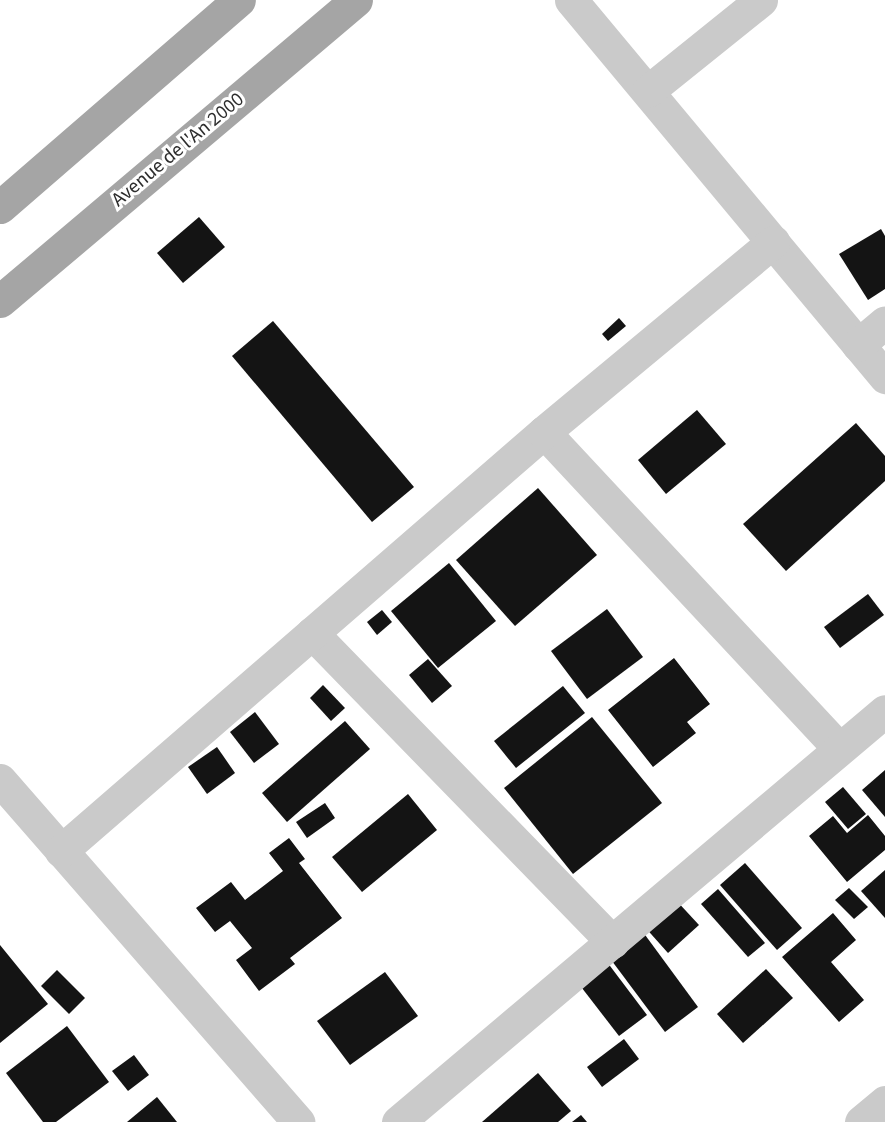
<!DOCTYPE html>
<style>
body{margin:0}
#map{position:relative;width:885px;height:1122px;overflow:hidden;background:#fff;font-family:"Source Sans 3",sans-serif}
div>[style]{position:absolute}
.building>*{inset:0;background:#141414}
.minor>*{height:33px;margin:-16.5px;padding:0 16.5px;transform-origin:16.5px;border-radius:16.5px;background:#cacaca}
.primary>*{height:33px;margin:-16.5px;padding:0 16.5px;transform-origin:16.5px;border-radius:16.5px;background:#a5a5a5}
span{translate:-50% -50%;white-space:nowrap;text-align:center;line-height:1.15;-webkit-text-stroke:6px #fff;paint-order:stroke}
.street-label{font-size:20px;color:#2d2d2d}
</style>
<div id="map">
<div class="building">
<div style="clip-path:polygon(199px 217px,225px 247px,183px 283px,157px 253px)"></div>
<div style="clip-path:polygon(881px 229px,885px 236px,885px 289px,868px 300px,839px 254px)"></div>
<div style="clip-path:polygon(619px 318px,626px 326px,608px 341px,602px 334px)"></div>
<div style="clip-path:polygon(273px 321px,414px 487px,372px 522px,232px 356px)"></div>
<div style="clip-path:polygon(697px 410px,726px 444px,666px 494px,638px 460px)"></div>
<div style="clip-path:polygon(856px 423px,885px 456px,885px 481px,786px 571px,743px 524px)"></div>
<div style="clip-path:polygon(538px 488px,597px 555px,515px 626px,456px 560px)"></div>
<div style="clip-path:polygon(449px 563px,496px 621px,438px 668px,391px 611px)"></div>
<div style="clip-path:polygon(868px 594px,884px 615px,840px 648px,824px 627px)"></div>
<div style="clip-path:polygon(607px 609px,643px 657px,587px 699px,551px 651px)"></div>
<div style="clip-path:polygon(382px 610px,392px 622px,377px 635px,367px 622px)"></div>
<div style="clip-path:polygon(674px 658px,710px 704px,687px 722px,696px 733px,653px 767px,608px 710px)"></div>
<div style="clip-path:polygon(428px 659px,452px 686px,432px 703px,409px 675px)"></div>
<div style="clip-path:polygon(323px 685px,345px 708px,331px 721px,310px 698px)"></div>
<div style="clip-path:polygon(563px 686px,585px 713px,516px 768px,494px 741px)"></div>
<div style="clip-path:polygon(255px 712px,279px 744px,254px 763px,230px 732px)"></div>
<div style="clip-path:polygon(592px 717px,662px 803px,573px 874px,504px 788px)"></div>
<div style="clip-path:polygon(345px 721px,370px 749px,287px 822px,262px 793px)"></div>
<div style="clip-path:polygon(217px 747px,235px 773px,207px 794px,188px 767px)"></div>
<div style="clip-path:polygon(885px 770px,885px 817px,862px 790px)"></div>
<div style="clip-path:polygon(843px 787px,866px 814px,848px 829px,825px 802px)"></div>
<div style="clip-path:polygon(408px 794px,437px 830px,362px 892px,332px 857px)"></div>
<div style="clip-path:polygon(325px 803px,335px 818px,307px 838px,296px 822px)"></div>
<div style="clip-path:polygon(868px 815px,885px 836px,885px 850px,847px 882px,809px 836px,833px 816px,847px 833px)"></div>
<div style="clip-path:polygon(289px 838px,305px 859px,299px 863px,342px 918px,290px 958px,295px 964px,259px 991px,236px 960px,252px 948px,230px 921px,215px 932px,196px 908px,231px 882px,245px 900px,283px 871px,269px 853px)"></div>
<div style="clip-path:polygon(745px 863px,802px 928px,777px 950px,720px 885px)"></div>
<div style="clip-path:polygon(885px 870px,885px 918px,861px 891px)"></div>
<div style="clip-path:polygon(849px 888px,868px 907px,854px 919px,835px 900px)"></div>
<div style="clip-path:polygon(718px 889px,765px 943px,748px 957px,701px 904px)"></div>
<div style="clip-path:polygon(674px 898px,699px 925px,668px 953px,643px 925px)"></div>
<div style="clip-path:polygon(833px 913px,856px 940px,831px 962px,864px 1000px,839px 1022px,782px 957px)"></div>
<div style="clip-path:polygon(640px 928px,698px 1007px,665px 1032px,606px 953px)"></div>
<div style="clip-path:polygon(0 945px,48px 1004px,0 1043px)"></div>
<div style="clip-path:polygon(604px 958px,647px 1015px,619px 1036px,575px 979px)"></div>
<div style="clip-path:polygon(766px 969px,793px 998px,743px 1043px,717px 1014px)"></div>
<div style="clip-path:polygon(57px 970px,85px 998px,69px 1014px,41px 986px)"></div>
<div style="clip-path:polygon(385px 972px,418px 1016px,350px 1065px,317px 1021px)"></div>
<div style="clip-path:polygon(67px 1026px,109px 1082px,56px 1122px,43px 1122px,6px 1073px)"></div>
<div style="clip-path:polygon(624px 1039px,639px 1059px,602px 1087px,587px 1067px)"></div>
<div style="clip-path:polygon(134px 1055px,149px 1075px,128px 1091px,112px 1071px)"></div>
<div style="clip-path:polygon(538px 1073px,571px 1111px,558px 1122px,482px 1122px)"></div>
<div style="clip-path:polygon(157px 1097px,177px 1122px,127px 1122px)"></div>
<div style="clip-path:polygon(581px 1115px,587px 1122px,572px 1122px)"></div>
</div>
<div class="minor">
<div style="left:571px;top:0;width:491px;rotate:50.2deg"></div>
<div style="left:648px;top:91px;width:145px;rotate:-38.8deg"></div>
<div style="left:858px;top:345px;width:35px;rotate:-40deg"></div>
<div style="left:544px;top:432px;width:432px;rotate:47deg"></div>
<div style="left:312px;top:633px;width:431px;rotate:45.8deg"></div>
<div style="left:0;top:780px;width:454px;rotate:48.9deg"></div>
<div style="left:61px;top:851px;width:639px;rotate:-40.94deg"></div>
<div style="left:544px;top:432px;width:298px;rotate:-39.7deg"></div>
<div style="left:398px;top:1122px;width:637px;rotate:-40.16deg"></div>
<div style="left:861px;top:1122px;width:31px;rotate:-40deg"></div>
</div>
<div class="primary">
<div style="left:0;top:207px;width:316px;rotate:-40.9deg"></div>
<div style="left:0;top:301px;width:466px;rotate:-40.2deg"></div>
</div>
<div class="street-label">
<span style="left:178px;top:150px;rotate:-40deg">Avenue de l'An 2000</span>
</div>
</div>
